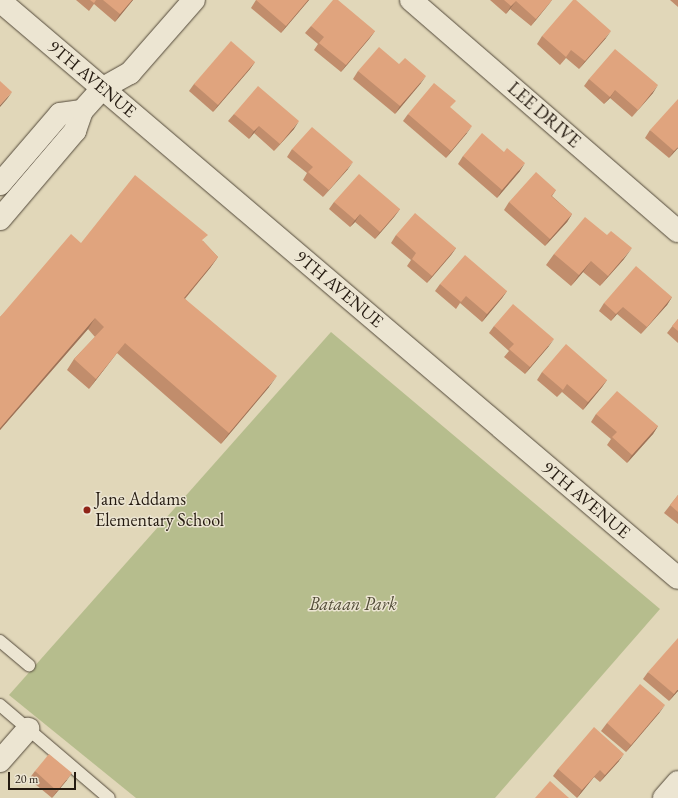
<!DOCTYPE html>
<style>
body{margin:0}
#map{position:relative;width:678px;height:798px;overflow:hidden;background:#e1d7b9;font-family:"EB Garamond",serif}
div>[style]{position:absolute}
.green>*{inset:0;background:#b6bd8d}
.roads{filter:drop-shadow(0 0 1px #53493a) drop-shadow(0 0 1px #53493a)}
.lane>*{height:12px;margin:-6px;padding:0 6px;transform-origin:6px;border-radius:6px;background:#ece5d2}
.street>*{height:22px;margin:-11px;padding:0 11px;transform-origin:11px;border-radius:11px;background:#ece5d2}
.secondary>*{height:22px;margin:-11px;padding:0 11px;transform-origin:11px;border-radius:11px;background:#ece5d2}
.wall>*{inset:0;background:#c18d6c}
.shaded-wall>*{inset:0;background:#9d7358}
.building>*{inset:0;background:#e0a47e}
.dots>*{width:11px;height:11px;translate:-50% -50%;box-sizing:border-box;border:2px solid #ece5d2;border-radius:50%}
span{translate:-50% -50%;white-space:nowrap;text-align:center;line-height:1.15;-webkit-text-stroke:3px #ece5d2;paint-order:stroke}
.street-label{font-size:18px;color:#241a10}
.poi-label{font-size:18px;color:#241a10}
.left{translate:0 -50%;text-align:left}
.park-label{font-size:18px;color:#504b36;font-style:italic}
.scale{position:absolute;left:8px;top:772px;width:68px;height:18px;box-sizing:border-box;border:2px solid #241a10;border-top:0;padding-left:5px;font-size:12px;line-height:14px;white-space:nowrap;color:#241a10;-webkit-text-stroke:3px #ece5d2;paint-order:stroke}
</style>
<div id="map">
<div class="green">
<div style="clip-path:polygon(331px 332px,660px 609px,495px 798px,136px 798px,9px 695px)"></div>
</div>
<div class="roads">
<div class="lane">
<div style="left:0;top:641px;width:38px;rotate:40deg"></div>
<div style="left:0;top:705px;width:143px;rotate:40.5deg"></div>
</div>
<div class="street">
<div style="left:411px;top:0;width:353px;rotate:40.9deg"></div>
<div style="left:0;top:184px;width:92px;rotate:-49.4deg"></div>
<div style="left:60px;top:114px;width:22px;rotate:-8deg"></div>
<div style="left:0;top:219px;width:116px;rotate:-49.6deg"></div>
<div style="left:75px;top:131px;width:21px;rotate:-71deg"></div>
<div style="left:82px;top:111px;width:31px;rotate:-48deg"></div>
<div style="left:103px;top:88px;width:31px;rotate:-29deg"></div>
<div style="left:130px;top:73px;width:97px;rotate:-48.8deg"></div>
<div style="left:0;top:761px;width:43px;rotate:-48.8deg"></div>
<div style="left:664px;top:798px;width:21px;rotate:-49deg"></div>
</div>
<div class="secondary">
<div style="left:0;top:1px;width:890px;rotate:40.4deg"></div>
</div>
</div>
<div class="wall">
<div style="clip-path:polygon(76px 0,133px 0,115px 22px,94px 4px,89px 11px)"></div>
<div style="clip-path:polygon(256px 0,309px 0,281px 33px,251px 8px)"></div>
<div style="clip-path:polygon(490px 0,552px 0,531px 26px,510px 9px,506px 14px)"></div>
<div style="clip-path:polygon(670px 0,678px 0,678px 7px)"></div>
<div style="clip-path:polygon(311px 26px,375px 31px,369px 39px,341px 72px,314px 50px,318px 44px,305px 33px)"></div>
<div style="clip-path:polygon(542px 36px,606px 38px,579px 69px,566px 58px,560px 65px,537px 44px)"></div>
<div style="clip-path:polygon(255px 62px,250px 69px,213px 112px,189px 91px,194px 84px)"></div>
<div style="clip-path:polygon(358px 71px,421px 83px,395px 114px,353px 79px)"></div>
<div style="clip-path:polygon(589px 79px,653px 93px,632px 117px,610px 98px,604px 104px,584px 86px)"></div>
<div style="clip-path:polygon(234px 114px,294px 129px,274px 151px,254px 133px,249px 139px,228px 121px)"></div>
<div style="clip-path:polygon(408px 114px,467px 133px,446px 158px,403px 121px)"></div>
<div style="clip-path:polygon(650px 130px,678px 148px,669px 158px,645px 138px)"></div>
<div style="clip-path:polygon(292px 149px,348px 169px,323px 197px,303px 180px,307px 173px,287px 157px)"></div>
<div style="clip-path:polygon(463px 156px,520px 171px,497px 198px,458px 164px)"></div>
<div style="clip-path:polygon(556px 190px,552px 196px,572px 214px,567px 222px,545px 246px,504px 210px,509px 202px)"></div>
<div style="clip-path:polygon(334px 202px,400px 209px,394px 217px,375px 239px,355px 222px,350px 227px,329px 209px)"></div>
<div style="clip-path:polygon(396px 235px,456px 248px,451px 255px,427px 283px,407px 266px,411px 260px,391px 243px)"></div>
<div style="clip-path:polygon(203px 241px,218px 257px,210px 268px,185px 299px,269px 387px,221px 444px,117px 353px,89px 389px,67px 370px,74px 359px,95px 337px,88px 329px,0 430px,0 317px,81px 243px)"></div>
<div style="clip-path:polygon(554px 254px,624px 259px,600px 286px,583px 272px,571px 286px,546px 265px)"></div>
<div style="clip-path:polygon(440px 284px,507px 291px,502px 298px,482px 322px,460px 303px,456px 309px,435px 291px)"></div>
<div style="clip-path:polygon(672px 297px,667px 305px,641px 334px,617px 314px,611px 321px,599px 311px,604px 303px)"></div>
<div style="clip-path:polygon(678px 319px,678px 343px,667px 333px)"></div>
<div style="clip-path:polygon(494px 326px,549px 346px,525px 374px,504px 357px,509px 351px,489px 333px)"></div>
<div style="clip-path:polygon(542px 372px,607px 380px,602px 387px,583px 410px,562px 392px,557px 397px,537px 380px)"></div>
<div style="clip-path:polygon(596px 414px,658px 426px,653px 434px,627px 463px,607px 445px,611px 439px,591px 422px)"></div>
<div style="clip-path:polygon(678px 495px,678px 524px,664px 513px)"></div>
<div style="clip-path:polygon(648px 672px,678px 691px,669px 701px,643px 679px)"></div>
<div style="clip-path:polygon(660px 712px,626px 752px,601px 731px,607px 723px)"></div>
<div style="clip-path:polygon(619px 761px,600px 782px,594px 777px,577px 798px,553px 776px,558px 769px)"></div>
<div style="clip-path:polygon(35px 771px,67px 780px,52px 798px,29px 779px)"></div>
</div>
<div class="shaded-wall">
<div style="clip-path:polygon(132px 0,133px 0,115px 22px,120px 14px)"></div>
<div style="clip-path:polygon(308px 0,309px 0,281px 33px,286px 26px)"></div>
<div style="clip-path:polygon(552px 0,549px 4px,531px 26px,536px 19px)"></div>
<div style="clip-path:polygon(516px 1px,510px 9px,506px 14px,511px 6px)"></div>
<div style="clip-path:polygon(375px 31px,369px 39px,341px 72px,346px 65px)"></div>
<div style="clip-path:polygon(611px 31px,606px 38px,579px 69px,585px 61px)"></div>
<div style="clip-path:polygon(255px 62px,250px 69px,213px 112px,218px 105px)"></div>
<div style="clip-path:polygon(426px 76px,421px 83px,395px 114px,400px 106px)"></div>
<div style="clip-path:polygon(658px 85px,653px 93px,632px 117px,638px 110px)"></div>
<div style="clip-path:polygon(615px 90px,610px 98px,604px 104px,610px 97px)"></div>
<div style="clip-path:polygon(12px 92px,7px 99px,0 107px,0 105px)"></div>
<div style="clip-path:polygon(299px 121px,294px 129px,274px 151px,280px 144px)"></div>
<div style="clip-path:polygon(259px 126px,254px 133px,249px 139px,254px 131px)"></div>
<div style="clip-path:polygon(472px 126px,467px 133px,446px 158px,451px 151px)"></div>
<div style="clip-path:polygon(678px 147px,678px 148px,669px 158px,674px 151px)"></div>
<div style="clip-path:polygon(353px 162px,348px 169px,323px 197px)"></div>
<div style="clip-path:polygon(525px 163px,520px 171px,497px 198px,502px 190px)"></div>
<div style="clip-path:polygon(400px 209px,394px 217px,375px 239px,380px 232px)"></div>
<div style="clip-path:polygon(360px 214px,355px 222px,350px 227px,355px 220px)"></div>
<div style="clip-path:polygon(572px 214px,567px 222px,545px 246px,550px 239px)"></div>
<div style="clip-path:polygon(456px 248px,451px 255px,427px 283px,432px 276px)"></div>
<div style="clip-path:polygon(632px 248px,624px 259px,600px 286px,608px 276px)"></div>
<div style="clip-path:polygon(218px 257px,210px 268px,176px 309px,184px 298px)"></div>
<div style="clip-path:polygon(591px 261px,583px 272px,571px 286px,579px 275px)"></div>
<div style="clip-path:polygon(507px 291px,502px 298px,482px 322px,487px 314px)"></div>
<div style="clip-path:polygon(672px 297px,667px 305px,641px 334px,647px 327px)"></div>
<div style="clip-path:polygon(623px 307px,611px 321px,616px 314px)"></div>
<div style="clip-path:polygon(95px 318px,88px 329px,0 430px,0 428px)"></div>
<div style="clip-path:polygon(554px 339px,549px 346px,525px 374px,530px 367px)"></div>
<div style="clip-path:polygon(125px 343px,117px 353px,89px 389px,96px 379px)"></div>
<div style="clip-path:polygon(277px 376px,269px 387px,221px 444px,229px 433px)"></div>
<div style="clip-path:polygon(607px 380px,602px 387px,583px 410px,588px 402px)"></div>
<div style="clip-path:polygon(658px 426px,653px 434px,627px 463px,632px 455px)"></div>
<div style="clip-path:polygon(678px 689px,678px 691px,669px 701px,674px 694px)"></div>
<div style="clip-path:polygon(665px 705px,660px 712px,626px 752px,631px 745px)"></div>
<div style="clip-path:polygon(624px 754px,619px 761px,600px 782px,605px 775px)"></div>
<div style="clip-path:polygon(600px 770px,594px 777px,577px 798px,582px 790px)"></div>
<div style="clip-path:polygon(72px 773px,67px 780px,52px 798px,57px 791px)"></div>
</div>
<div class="building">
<div style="clip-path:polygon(90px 0,96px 0,94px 3px)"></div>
<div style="clip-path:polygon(103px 0,132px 0,120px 14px)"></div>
<div style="clip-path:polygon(256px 0,308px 0,286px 26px)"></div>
<div style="clip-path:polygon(333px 0,338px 0,375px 31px,346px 65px,319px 43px,324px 37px,311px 26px)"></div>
<div style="clip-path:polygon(504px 0,552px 0,536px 19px,516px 1px,511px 6px)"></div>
<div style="clip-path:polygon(573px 0,576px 0,611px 31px,585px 61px,571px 50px,566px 57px,542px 36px)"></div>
<div style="clip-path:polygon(231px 41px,255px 62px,218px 105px,194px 84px)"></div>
<div style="clip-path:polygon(379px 47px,399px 64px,405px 58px,426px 76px,400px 106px,358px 71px)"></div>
<div style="clip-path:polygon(615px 49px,658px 85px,638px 110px,615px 90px,610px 97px,589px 79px)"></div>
<div style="clip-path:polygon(0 81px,12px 92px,0 105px)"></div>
<div style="clip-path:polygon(434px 83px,456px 101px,450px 107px,472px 126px,451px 151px,408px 114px)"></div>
<div style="clip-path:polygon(258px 86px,299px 121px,280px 144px,259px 126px,254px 131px,234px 114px)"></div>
<div style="clip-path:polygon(678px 99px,678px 147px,674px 151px,650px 130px)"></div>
<div style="clip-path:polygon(312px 127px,353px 162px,329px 190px,308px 172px,313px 167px,292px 149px)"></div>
<div style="clip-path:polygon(482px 133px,504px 152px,507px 148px,525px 163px,502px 190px,463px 156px)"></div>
<div style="clip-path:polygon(536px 172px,556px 190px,551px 196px,572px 214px,550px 239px,509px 202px)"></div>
<div style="clip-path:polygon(359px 174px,400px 209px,380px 232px,360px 214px,355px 220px,334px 202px)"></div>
<div style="clip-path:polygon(135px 175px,208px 235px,202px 240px,218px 257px,184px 298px,277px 376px,229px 433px,125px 343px,96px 379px,74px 359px,104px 327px,95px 318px,0 428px,0 317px,71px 234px,81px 243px)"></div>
<div style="clip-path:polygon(415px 213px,456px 248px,432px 276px,412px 259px,416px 253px,396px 235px)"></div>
<div style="clip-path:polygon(585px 217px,607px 235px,611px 231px,632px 248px,608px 276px,591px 261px,579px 275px,554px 254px)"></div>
<div style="clip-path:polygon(465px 255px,507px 291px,487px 314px,466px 296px,461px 302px,440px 284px)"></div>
<div style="clip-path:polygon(636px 266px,672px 297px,647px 327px,623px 307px,616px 314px,604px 303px)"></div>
<div style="clip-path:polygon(513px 304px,554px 339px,530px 367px,509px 349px,514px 344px,494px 326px)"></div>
<div style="clip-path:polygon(678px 319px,678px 331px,672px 326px)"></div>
<div style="clip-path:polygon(566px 344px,607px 380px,588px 402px,567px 384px,563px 390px,542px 372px)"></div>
<div style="clip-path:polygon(617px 391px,658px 426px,632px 455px,612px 437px,617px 432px,596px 414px)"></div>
<div style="clip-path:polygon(678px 495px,678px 512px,670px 505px)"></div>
<div style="clip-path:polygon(678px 638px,678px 689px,674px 694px,648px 672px)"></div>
<div style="clip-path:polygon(640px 684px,665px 705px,631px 745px,607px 723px)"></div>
<div style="clip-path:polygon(594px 727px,624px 754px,605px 775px,600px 770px,582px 790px,558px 769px)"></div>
<div style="clip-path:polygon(49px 754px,72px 773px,57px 791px,35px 771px)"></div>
<div style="clip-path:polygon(550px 781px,569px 798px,535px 798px)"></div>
</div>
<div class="dots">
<div style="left:87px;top:510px;background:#8f2418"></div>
</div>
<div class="street-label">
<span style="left:92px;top:79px;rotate:40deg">9TH AVENUE</span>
<span style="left:544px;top:115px;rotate:41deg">LEE DRIVE</span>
<span style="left:339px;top:289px;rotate:40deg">9TH AVENUE</span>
<span style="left:586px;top:500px;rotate:40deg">9TH AVENUE</span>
</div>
<div class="poi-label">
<span class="left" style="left:95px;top:510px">Jane Addams<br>Elementary School</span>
</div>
<div class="park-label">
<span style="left:353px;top:604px">Bataan Park</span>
</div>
<div class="scale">20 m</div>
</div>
